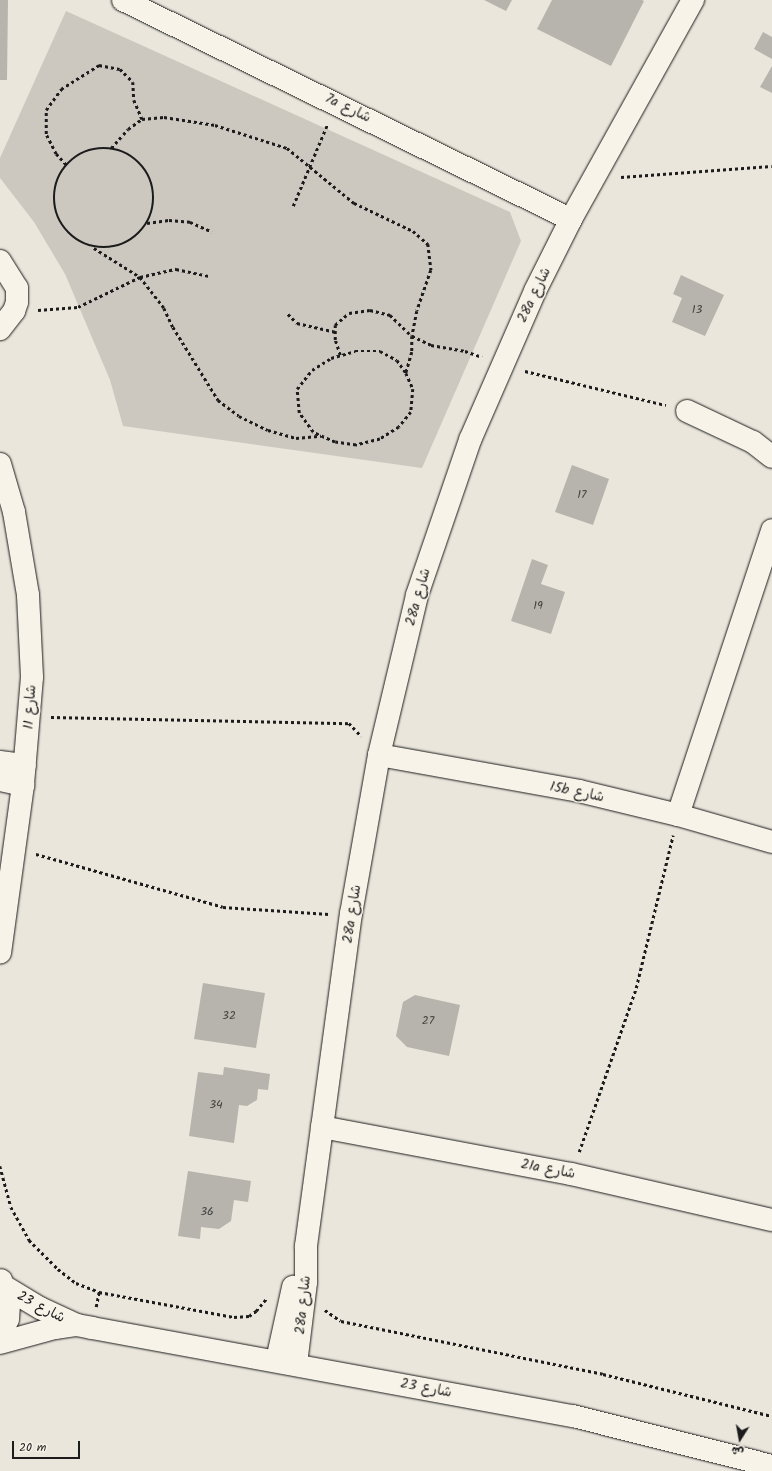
<!DOCTYPE html>
<meta charset="utf-8">
<style>
body{margin:0}
#map{position:relative;width:772px;height:1471px;overflow:hidden;background:#eae6dc;font-family:Kalam,"Playpen Sans Arabic",sans-serif}
div>[style]{position:absolute}
.green>*{inset:0;background:#ccc8c0}
.building>*{inset:0;background:#b6b4ac}
.path>*{height:2.5px;margin-top:-1.25px;transform-origin:0;background:repeating-linear-gradient(90deg,#1c1c1c 0 3px,transparent 0 6px)}
.path>.ring{margin:-1.25px;padding:0;box-sizing:content-box;background:none;border:2.5px solid #1c1c1c;border-radius:50%}
.roads{filter:drop-shadow(0 0 1px #1c1c1c) drop-shadow(0 0 1px #1c1c1c)}
.minor>*{height:22px;margin:-11px;padding:0 11px;transform-origin:11px;border-radius:11px;background:#f7f3e8}
span{translate:-50% -50%;white-space:nowrap;text-align:center;line-height:1.15;-webkit-text-stroke:3px #f7f3e8;paint-order:stroke}
.number-label{font-size:12px;color:#424240}
.number-label span{-webkit-text-stroke-width:0}
.street-label{font-size:14px;color:#1c1c1c}
.north{position:absolute;left:720px;top:1419px;width:40px;height:40px;-webkit-text-stroke:3px #f7f3e8;paint-order:stroke;rotate:191deg;font-size:11px;font-weight:700;line-height:16px;text-align:center;color:#1c1c1c}
.north::after{content:'';display:block;margin:auto;width:14px;height:18px;background:#1c1c1c;clip-path:polygon(50% 0,100% 100%,50% 72%,0 100%)}
.scale{position:absolute;left:12px;top:1441px;width:68px;height:18px;box-sizing:border-box;border:2px solid #1c1c1c;border-top:0;padding-left:5px;font-size:12px;line-height:14px;white-space:nowrap;color:#1c1c1c;-webkit-text-stroke:3px #f7f3e8;paint-order:stroke}
</style>
<div id="map">
<div class="green">
<div style="clip-path:polygon(66px 11px,510px 212px,521px 241px,422px 468px,123px 426px,110px 380px,65px 274px,34px 222px,0 178px,0 158px)"></div>
</div>
<div class="building">
<div style="clip-path:polygon(0 0,8px 0,7px 80px,0 80px)"></div>
<div style="clip-path:polygon(484px 0,512px 0,506px 11px)"></div>
<div style="clip-path:polygon(552px 0,642px 0,644px 1px,611px 66px,537px 29px)"></div>
<div style="clip-path:polygon(763px 32px,772px 37px,772px 59px,754px 49px)"></div>
<div style="clip-path:polygon(772px 66px,772px 93px,760px 87px)"></div>
<div style="clip-path:polygon(681px 275px,724px 295px,705px 336px,672px 322px,682px 298px,673px 294px)"></div>
<div style="clip-path:polygon(572px 465px,609px 479px,593px 525px,555px 512px)"></div>
<div style="clip-path:polygon(532px 559px,548px 565px,541px 584px,565px 592px,551px 634px,511px 621px)"></div>
<div style="clip-path:polygon(203px 983px,265px 993px,256px 1048px,194px 1039px)"></div>
<div style="clip-path:polygon(415px 995px,460px 1005px,449px 1056px,407px 1047px,396px 1036px,403px 1002px)"></div>
<div style="clip-path:polygon(224px 1067px,270px 1074px,268px 1090px,258px 1089px,257px 1100px,247px 1106px,239px 1105px,234px 1143px,189px 1136px,198px 1072px,223px 1075px)"></div>
<div style="clip-path:polygon(188px 1171px,251px 1181px,248px 1202px,234px 1200px,231px 1221px,219px 1229px,201px 1227px,200px 1239px,178px 1236px)"></div>
</div>
<div class="path">
<div style="left:111px;top:148px;width:25px;rotate:-48deg"></div>
<div style="left:128px;top:129px;width:17px;rotate:-36deg"></div>
<div style="left:142px;top:119px;width:22px;rotate:-5deg"></div>
<div style="left:164px;top:117px;width:52px;rotate:8.9deg"></div>
<div style="left:215px;top:125px;width:76px;rotate:17.7deg"></div>
<div style="left:287px;top:148px;width:87px;rotate:39.4deg"></div>
<div style="left:354px;top:203px;width:65px;rotate:25.4deg"></div>
<div style="left:413px;top:231px;width:20px;rotate:41deg"></div>
<div style="left:428px;top:244px;width:26px;rotate:83deg"></div>
<div style="left:431px;top:270px;width:43px;rotate:108.9deg"></div>
<div style="left:417px;top:311px;width:25px;rotate:101deg"></div>
<div style="left:412px;top:336px;width:16px;rotate:90deg"></div>
<div style="left:412px;top:352px;width:22px;rotate:106deg"></div>
<div style="left:406px;top:373px;width:17px;rotate:66deg"></div>
<div style="left:413px;top:389px;width:23px;rotate:95deg"></div>
<div style="left:411px;top:412px;width:19px;rotate:129deg"></div>
<div style="left:399px;top:427px;width:22px;rotate:148deg"></div>
<div style="left:380px;top:439px;width:25px;rotate:166deg"></div>
<div style="left:356px;top:445px;width:21px;rotate:-172deg"></div>
<div style="left:335px;top:442px;width:24px;rotate:-156deg"></div>
<div style="left:313px;top:432px;width:24px;rotate:-126deg"></div>
<div style="left:299px;top:413px;width:24px;rotate:-95deg"></div>
<div style="left:297px;top:389px;width:24px;rotate:-52deg"></div>
<div style="left:312px;top:370px;width:22px;rotate:-32deg"></div>
<div style="left:331px;top:358px;width:25px;rotate:-16deg"></div>
<div style="left:355px;top:351px;width:25px"></div>
<div style="left:380px;top:351px;width:19px;rotate:28deg"></div>
<div style="left:397px;top:360px;width:16px;rotate:55deg"></div>
<div class="ring" style="left:54px;top:148px;width:97.5px;height:97.5px"></div>
<div style="left:66px;top:165px;width:15px;rotate:-132deg"></div>
<div style="left:56px;top:154px;width:22px;rotate:-117deg"></div>
<div style="left:46px;top:134px;width:24px;rotate:-90deg"></div>
<div style="left:46px;top:110px;width:26px;rotate:-54deg"></div>
<div style="left:61px;top:89px;width:45px;rotate:-32.3deg"></div>
<div style="left:99px;top:65px;width:21px;rotate:11deg"></div>
<div style="left:120px;top:69px;width:18px;rotate:45deg"></div>
<div style="left:133px;top:82px;width:18px;rotate:87deg"></div>
<div style="left:134px;top:100px;width:21px;rotate:67deg"></div>
<div style="left:621px;top:177px;width:151px;rotate:-4.2deg"></div>
<div style="left:293px;top:206px;width:88px;rotate:-67.2deg"></div>
<div style="left:147px;top:223px;width:22px;rotate:-8deg"></div>
<div style="left:169px;top:220px;width:21px;rotate:5deg"></div>
<div style="left:190px;top:222px;width:24px;rotate:24deg"></div>
<div style="left:94px;top:248px;width:54px;rotate:32.2deg"></div>
<div style="left:140px;top:277px;width:39px;rotate:52deg"></div>
<div style="left:164px;top:308px;width:21px;rotate:65deg"></div>
<div style="left:173px;top:327px;width:86px;rotate:58.3deg"></div>
<div style="left:218px;top:400px;width:26px;rotate:37deg"></div>
<div style="left:239px;top:416px;width:32px;rotate:26deg"></div>
<div style="left:268px;top:430px;width:29px;rotate:16deg"></div>
<div style="left:296px;top:438px;width:25px;rotate:-5deg"></div>
<div style="left:38px;top:310px;width:40px;rotate:-4.3deg"></div>
<div style="left:78px;top:307px;width:69px;rotate:-25.8deg"></div>
<div style="left:140px;top:277px;width:37px;rotate:-13deg"></div>
<div style="left:176px;top:269px;width:33px;rotate:12deg"></div>
<div style="left:288px;top:314px;width:13px;rotate:45deg"></div>
<div style="left:297px;top:323px;width:39px;rotate:13deg"></div>
<div style="left:340px;top:355px;width:16px;rotate:-108deg"></div>
<div style="left:335px;top:340px;width:15px;rotate:-90deg"></div>
<div style="left:335px;top:325px;width:18px;rotate:-41deg"></div>
<div style="left:349px;top:313px;width:21px;rotate:-8deg"></div>
<div style="left:370px;top:310px;width:21px;rotate:14deg"></div>
<div style="left:390px;top:315px;width:30px;rotate:44deg"></div>
<div style="left:412px;top:336px;width:21px;rotate:25deg"></div>
<div style="left:431px;top:345px;width:35px;rotate:10deg"></div>
<div style="left:465px;top:351px;width:18px;rotate:19deg"></div>
<div style="left:525px;top:371px;width:145px;rotate:13.6deg"></div>
<div style="left:51px;top:717px;width:298px;rotate:1.2deg"></div>
<div style="left:349px;top:723px;width:18px;rotate:47deg"></div>
<div style="left:36px;top:854px;width:194px;rotate:15.8deg"></div>
<div style="left:223px;top:907px;width:106px;rotate:3.8deg"></div>
<div style="left:579px;top:1152px;width:174px;rotate:-70.8deg"></div>
<div style="left:636px;top:988px;width:157px;rotate:-76.4deg"></div>
<div style="left:0;top:1166px;width:42px;rotate:75deg"></div>
<div style="left:11px;top:1207px;width:38px;rotate:61deg"></div>
<div style="left:29px;top:1240px;width:41px;rotate:45deg"></div>
<div style="left:58px;top:1269px;width:23px;rotate:38deg"></div>
<div style="left:76px;top:1283px;width:25px;rotate:21deg"></div>
<div style="left:99px;top:1292px;width:137px;rotate:10.5deg"></div>
<div style="left:234px;top:1317px;width:15px;rotate:-4deg"></div>
<div style="left:249px;top:1316px;width:9px;rotate:-36deg"></div>
<div style="left:256px;top:1311px;width:16px;rotate:-50deg"></div>
<div style="left:96px;top:1307px;width:15px;rotate:-79deg"></div>
<div style="left:325px;top:1310px;width:19px;rotate:35deg"></div>
<div style="left:341px;top:1321px;width:267px;rotate:11.4deg"></div>
<div style="left:603px;top:1374px;width:174px;rotate:14deg"></div>
</div>
<div class="roads">
<div class="minor">
<div style="left:123px;top:0;width:499px;rotate:26.1deg"></div>
<div style="left:0;top:261px;width:32px;rotate:58deg"></div>
<div style="left:17px;top:288px;width:14px;rotate:90deg"></div>
<div style="left:17px;top:302px;width:9px;rotate:108deg"></div>
<div style="left:14px;top:311px;width:23px;rotate:128deg"></div>
<div style="left:687px;top:411px;width:73px;rotate:25.2deg"></div>
<div style="left:753px;top:442px;width:24px;rotate:38deg"></div>
<div style="left:0;top:464px;width:50px;rotate:73.7deg"></div>
<div style="left:14px;top:512px;width:84px;rotate:80.4deg"></div>
<div style="left:28px;top:595px;width:82px;rotate:87.2deg"></div>
<div style="left:32px;top:677px;width:108px;rotate:94.8deg"></div>
<div style="left:23px;top:785px;width:169px;rotate:97.8deg"></div>
<div style="left:379px;top:755px;width:203px;rotate:10.2deg"></div>
<div style="left:579px;top:791px;width:102px;rotate:13.6deg"></div>
<div style="left:678px;top:815px;width:98px;rotate:16deg"></div>
<div style="left:0;top:762px;width:25px;rotate:7deg"></div>
<div style="left:0;top:780px;width:24px;rotate:12deg"></div>
<div style="left:678px;top:815px;width:300px;rotate:-71.7deg"></div>
<div style="left:322px;top:1127px;width:253px;rotate:10.7deg"></div>
<div style="left:571px;top:1174px;width:206px;rotate:12.9deg"></div>
<div style="left:5px;top:1287px;width:41px;rotate:31deg"></div>
<div style="left:40px;top:1308px;width:41px;rotate:24.7deg"></div>
<div style="left:0;top:1336px;width:19px;rotate:-65deg"></div>
<div style="left:8px;top:1319px;width:16px;rotate:-86deg"></div>
<div style="left:9px;top:1303px;width:24px;rotate:-109deg"></div>
<div style="left:0;top:1343px;width:57px;rotate:-15.3deg"></div>
<div style="left:55px;top:1328px;width:22px;rotate:-8deg"></div>
<div style="left:77px;top:1325px;width:15px;rotate:11deg"></div>
<div style="left:92px;top:1328px;width:489px;rotate:10.4deg"></div>
<div style="left:573px;top:1416px;width:205px;rotate:14.1deg"></div>
<div style="left:277px;top:1360px;width:75px;rotate:-77.6deg"></div>
<div style="left:296px;top:1364px;width:83px;rotate:-83deg"></div>
<div style="left:306px;top:1282px;width:36px;rotate:-90deg"></div>
<div style="left:306px;top:1246px;width:335px;rotate:-82.3deg"></div>
<div style="left:351px;top:914px;width:161px;rotate:-80deg"></div>
<div style="left:379px;top:755px;width:164px;rotate:-76.6deg"></div>
<div style="left:417px;top:595px;width:164px;rotate:-71.1deg"></div>
<div style="left:470px;top:440px;width:163px;rotate:-66.4deg"></div>
<div style="left:535px;top:291px;width:80px;rotate:-63.4deg"></div>
<div style="left:571px;top:219px;width:251px;rotate:-60.9deg"></div>
</div>
</div>
<div class="number-label">
<span style="left:697px;top:310px">13</span>
<span style="left:582px;top:495px">17</span>
<span style="left:538px;top:606px">19</span>
<span style="left:229px;top:1016px">32</span>
<span style="left:428px;top:1021px">27</span>
<span style="left:216px;top:1105px">34</span>
<span style="left:207px;top:1212px">36</span>
</div>
<div class="street-label">
<span style="left:348px;top:108px;rotate:26deg">7a شارع</span>
<span style="left:534px;top:295px;rotate:-64deg">28a شارع</span>
<span style="left:418px;top:597px;rotate:-74deg">28a شارع</span>
<span style="left:30px;top:707px;rotate:-86deg">شارع 11</span>
<span style="left:577px;top:792px;rotate:12deg">15b شارع</span>
<span style="left:352px;top:914px;rotate:-81deg">28a شارع</span>
<span style="left:548px;top:1169px;rotate:11deg">21a شارع</span>
<span style="left:303px;top:1305px;rotate:-84deg">28a شارع</span>
<span style="left:41px;top:1307px;rotate:28deg">شارع 23</span>
<span style="left:426px;top:1388px;rotate:11deg">شارع 23</span>
</div>
<div class="north">ش</div>
<div class="scale">20 m</div>
</div>
